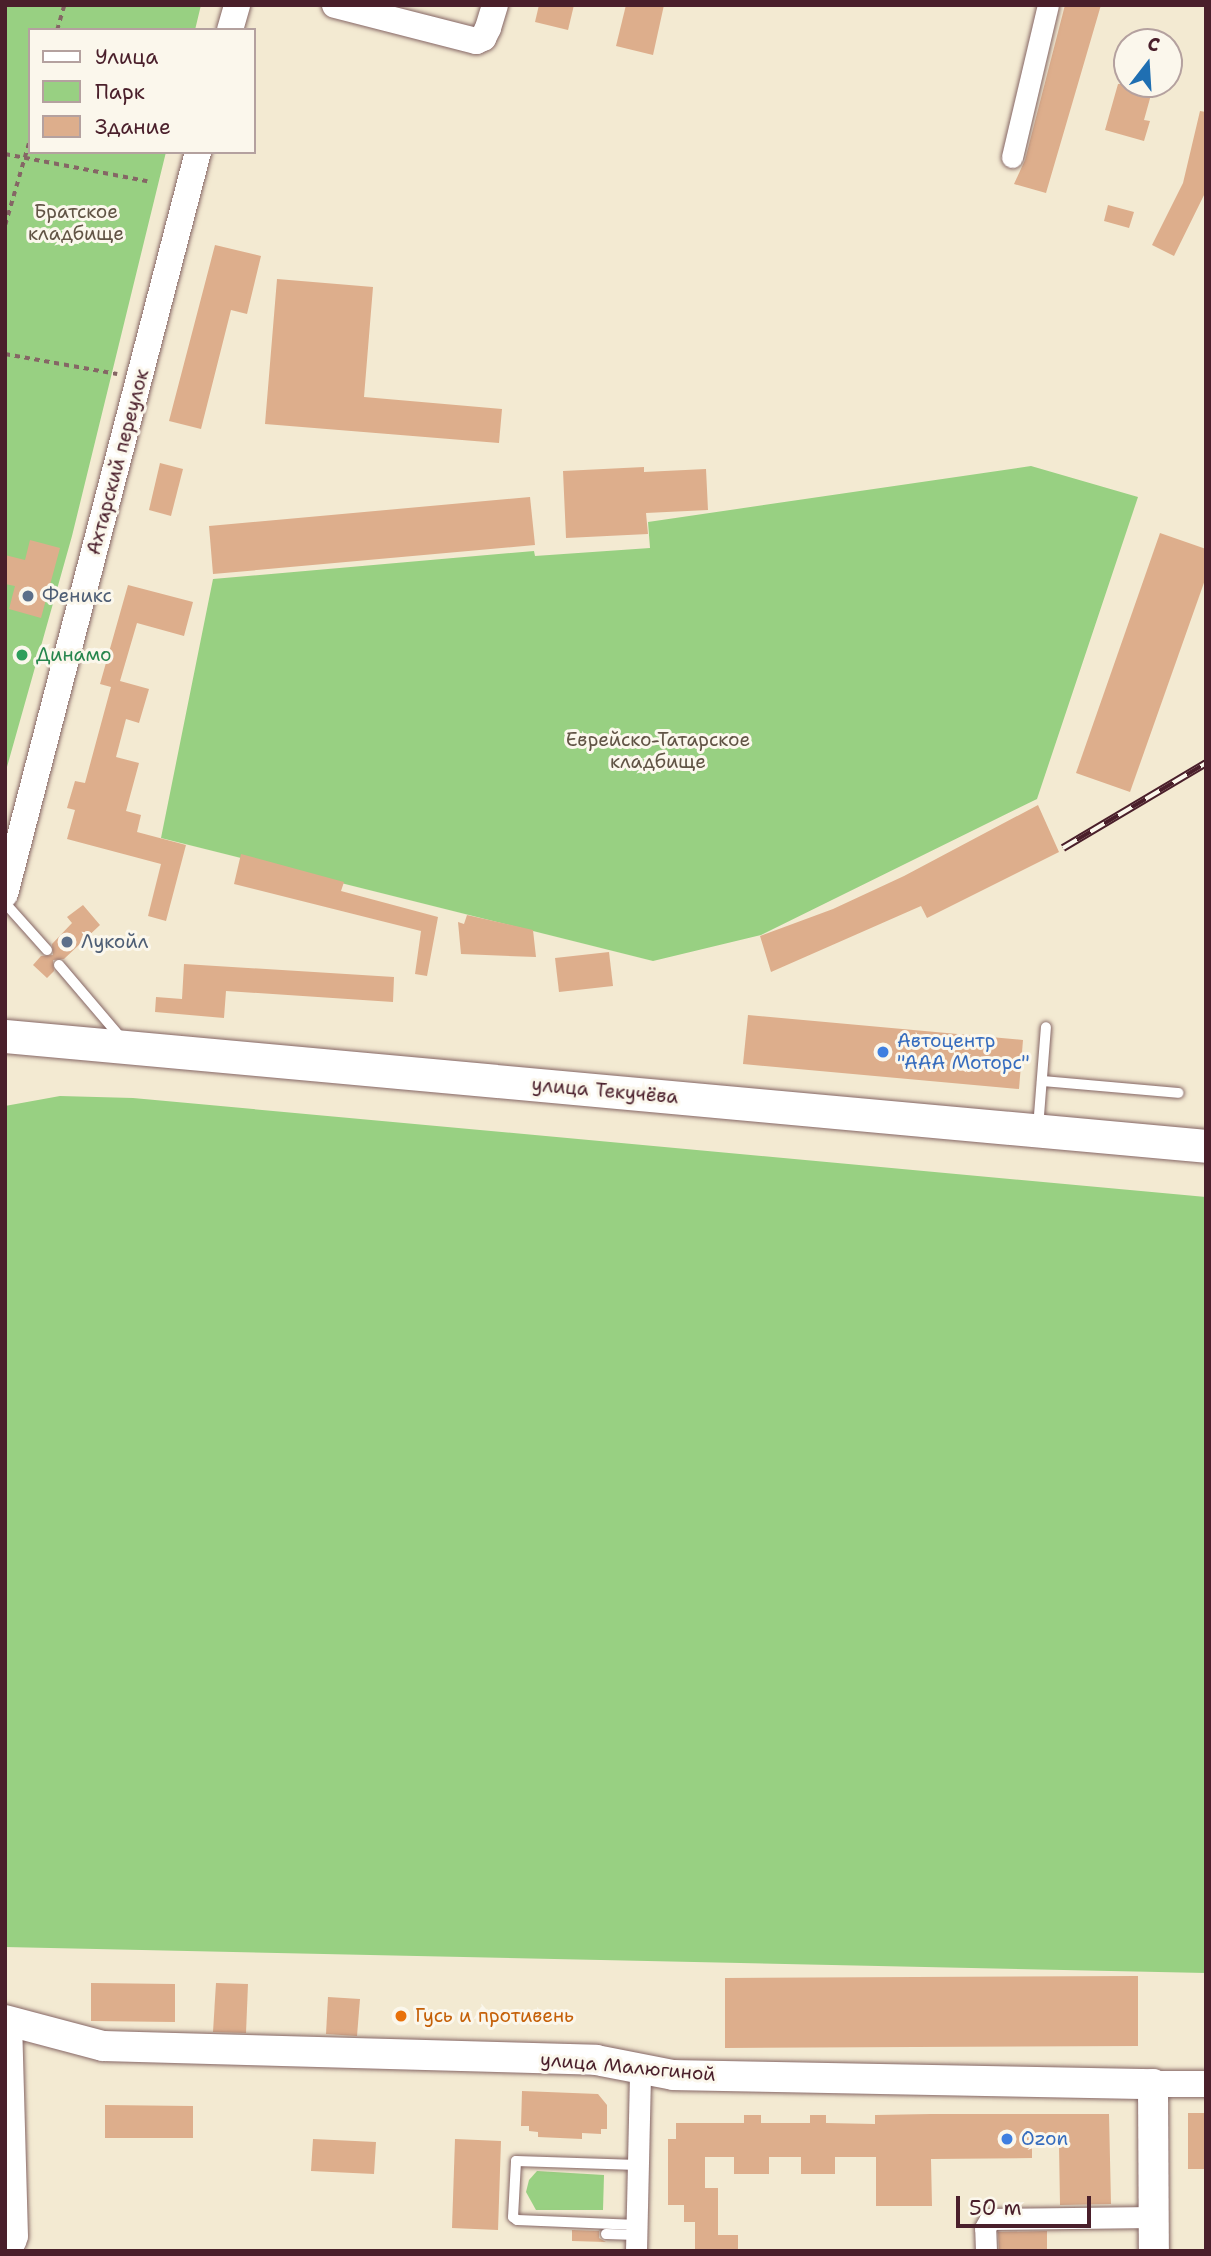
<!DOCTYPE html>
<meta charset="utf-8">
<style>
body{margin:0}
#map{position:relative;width:1211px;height:2256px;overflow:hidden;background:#f3ead2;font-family:"Shantell Sans",sans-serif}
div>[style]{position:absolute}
.green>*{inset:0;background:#98d082}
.building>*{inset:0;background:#ddae8c}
.path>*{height:3.5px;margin-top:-1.75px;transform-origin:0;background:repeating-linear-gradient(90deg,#856665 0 5px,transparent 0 10px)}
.roads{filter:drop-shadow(0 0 2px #856665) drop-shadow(0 0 2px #856665)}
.service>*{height:10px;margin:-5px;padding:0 5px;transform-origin:5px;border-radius:5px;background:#fff}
.minor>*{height:21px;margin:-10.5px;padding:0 10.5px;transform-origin:10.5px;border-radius:10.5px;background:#fff}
.tertiary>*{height:26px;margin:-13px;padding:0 13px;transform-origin:13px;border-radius:13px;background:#fff}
.secondary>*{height:30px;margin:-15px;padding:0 15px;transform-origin:15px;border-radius:15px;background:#fff}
.primary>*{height:33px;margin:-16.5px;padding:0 16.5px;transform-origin:16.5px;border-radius:16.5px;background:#fff}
.rail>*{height:8px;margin-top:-4px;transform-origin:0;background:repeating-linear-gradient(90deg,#fbf7ec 0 16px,#4a1f2b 0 32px);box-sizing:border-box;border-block:2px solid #4a1f2b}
.dots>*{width:19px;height:19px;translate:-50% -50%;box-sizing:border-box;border:4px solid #fbf7ec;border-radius:50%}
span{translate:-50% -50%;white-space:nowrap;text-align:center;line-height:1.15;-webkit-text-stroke:6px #fbf7ec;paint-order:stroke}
.park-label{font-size:19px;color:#615445}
.street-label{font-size:19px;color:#4a1f2b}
.service-label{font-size:19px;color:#4e5e75}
.left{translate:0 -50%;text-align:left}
.leisure-label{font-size:19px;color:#27864d}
.shop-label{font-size:19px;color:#366cbe}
.food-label{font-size:19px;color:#c56008}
.frame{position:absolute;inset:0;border:7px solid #4a1f2b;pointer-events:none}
.legend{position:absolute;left:28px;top:28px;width:228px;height:126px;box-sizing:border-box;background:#fbf7ec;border:2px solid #b4a19f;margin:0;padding:9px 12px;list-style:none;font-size:21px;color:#4a1f2b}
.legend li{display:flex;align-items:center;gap:14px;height:35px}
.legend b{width:35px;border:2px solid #b4a19f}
.north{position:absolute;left:1113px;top:28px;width:70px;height:70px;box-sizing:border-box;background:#fbf7ec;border:2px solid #b4a19f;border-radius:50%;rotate:17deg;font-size:19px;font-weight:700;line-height:28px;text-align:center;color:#4a1f2b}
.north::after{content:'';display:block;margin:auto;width:24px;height:32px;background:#1f6fb2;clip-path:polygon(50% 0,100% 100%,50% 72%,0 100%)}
.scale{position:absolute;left:956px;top:2196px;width:135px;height:32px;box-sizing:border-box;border:4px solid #4a1f2b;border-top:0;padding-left:9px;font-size:21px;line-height:24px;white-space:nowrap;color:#4a1f2b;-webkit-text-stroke:5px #fbf7ec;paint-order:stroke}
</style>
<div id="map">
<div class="green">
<div style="clip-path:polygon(5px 5px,201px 5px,195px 30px,30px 30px,30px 152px,166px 152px,72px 536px,5px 774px)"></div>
<div style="clip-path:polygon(1031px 466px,1138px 497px,1037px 799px,761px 935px,653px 961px,161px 838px,213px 579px,534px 551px,535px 556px,650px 548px,648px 522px)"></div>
<div style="clip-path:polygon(60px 1096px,133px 1098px,1206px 1197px,1206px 1973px,5px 1947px,5px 1106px)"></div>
<div style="clip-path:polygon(537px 2171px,604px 2175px,603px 2210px,536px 2210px,526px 2192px,529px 2180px)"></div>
</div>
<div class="building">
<div style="clip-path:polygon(539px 5px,574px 5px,568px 30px,535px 22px)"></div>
<div style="clip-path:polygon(626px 5px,664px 5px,653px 55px,616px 46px)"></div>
<div style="clip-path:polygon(1065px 5px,1101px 5px,1046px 193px,1014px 184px,1025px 160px)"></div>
<div style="clip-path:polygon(1118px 84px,1154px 84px,1144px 120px,1150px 121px,1144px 141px,1105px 130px)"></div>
<div style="clip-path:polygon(1200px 111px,1206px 112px,1206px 191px,1174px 256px,1152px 245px,1183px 183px)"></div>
<div style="clip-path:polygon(1108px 205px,1134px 212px,1129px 228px,1104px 221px)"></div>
<div style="clip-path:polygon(215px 245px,261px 256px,247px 314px,231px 310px,201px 429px,169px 421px)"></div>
<div style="clip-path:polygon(277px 279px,373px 287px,364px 397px,502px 409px,499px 443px,265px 424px)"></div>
<div style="clip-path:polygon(160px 463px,183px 469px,171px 516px,149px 510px)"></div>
<div style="clip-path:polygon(644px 467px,644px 472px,706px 469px,708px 510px,646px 513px,648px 534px,566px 538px,563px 471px)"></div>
<div style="clip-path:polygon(530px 497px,535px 545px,213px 574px,209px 526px)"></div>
<div style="clip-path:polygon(1160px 533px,1206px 549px,1206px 577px,1130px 792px,1076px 773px)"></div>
<div style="clip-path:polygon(30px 540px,60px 548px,41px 618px,9px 609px,15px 586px,5px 584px,5px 555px,25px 560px)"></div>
<div style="clip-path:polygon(128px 585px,193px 602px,184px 636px,137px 623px,120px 681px,149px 689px,139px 723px,126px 719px,116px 757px,139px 763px,126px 811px,141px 815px,137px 832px,186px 845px,166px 921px,148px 916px,161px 864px,67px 839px,75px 810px,67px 808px,75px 781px,85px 783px,111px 687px,100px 684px)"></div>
<div style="clip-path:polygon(1038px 805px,1059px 852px,927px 918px,921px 906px,771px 972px,760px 936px,833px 909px,904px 876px)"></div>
<div style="clip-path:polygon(241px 854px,344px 882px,341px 891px,438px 917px,427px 976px,415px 974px,421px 931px,234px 884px)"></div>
<div style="clip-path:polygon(83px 905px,100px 925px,64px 959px,53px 960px,54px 971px,47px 978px,33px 965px,41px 956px,53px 955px,52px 944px,72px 923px,67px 917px)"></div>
<div style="clip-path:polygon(467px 915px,533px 930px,536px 957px,461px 954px,458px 922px,464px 924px)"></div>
<div style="clip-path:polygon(609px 952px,613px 986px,559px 992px,555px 958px)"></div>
<div style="clip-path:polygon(184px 964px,394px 977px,393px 1002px,226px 991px,224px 1018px,155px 1012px,156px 997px,182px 999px)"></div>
<div style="clip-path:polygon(748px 1015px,1023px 1040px,1019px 1089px,743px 1064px)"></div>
<div style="clip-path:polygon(1138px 1976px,1138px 2046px,725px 2048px,725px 1978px)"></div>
<div style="clip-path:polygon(91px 1983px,175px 1984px,175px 2022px,91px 2021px)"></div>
<div style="clip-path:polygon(216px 1983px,248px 1984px,246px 2033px,213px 2032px)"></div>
<div style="clip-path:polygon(328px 1997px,360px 1999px,357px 2036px,326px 2034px)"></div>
<div style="clip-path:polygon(522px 2091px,598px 2094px,607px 2105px,607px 2129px,601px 2129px,601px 2134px,582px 2133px,582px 2139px,538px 2137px,538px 2132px,529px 2131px,529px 2126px,521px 2126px)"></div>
<div style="clip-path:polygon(105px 2105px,193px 2106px,193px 2138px,105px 2138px)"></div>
<div style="clip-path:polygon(1188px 2113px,1206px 2113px,1206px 2169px,1188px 2169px)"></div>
<div style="clip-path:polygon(931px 2114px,1109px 2114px,1111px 2204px,1060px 2205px,1059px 2146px,1032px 2147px,1032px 2158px,931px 2159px,932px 2206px,876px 2206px,876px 2157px,835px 2157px,835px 2174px,801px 2174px,801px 2157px,769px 2157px,769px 2174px,734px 2174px,734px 2157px,705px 2157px,705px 2188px,718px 2188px,718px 2235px,738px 2235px,738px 2251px,695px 2251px,695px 2222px,684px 2222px,684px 2205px,668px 2205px,668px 2139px,676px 2139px,676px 2123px,744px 2123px,744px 2115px,761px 2115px,761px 2123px,810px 2123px,810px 2115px,826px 2115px,826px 2123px,875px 2124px,875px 2115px)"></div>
<div style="clip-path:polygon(313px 2139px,376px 2142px,374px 2174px,311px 2171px)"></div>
<div style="clip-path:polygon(455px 2139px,501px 2141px,498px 2230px,452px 2228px)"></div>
<div style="clip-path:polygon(572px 2230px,599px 2231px,599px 2238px,606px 2242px,572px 2241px)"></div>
<div style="clip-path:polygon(1047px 2231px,1047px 2251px,999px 2251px,998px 2232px)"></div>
</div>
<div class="path">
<div style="left:57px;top:30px;width:26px;rotate:-74deg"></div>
<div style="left:5px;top:154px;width:145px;rotate:10.8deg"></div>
<div style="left:5px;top:225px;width:90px;rotate:-73.8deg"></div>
<div style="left:5px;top:354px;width:114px;rotate:10.1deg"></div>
</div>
<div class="roads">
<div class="service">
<div style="left:5px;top:903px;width:63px;rotate:48.2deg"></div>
<div style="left:59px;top:965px;width:97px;rotate:49.6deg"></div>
<div style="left:1042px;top:1081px;width:137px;rotate:5deg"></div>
<div style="left:1038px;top:1128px;width:101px;rotate:-85.5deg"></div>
<div style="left:637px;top:2225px;width:120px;rotate:-177.6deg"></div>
<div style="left:517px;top:2220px;width:5px;rotate:-143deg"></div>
<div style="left:513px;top:2217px;width:56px;rotate:-86.9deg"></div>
<div style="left:516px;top:2161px;width:122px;rotate:1.9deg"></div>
<div style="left:606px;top:2234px;width:31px;rotate:2deg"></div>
</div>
<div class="minor">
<div style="left:1012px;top:157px;width:156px;rotate:-76.7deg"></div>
<div style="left:5px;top:2245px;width:10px;rotate:-17deg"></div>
<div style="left:15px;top:2242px;width:6px;rotate:-72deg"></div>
<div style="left:17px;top:2236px;width:214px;rotate:-91.6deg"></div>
<div style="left:636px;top:2251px;width:182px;rotate:-88.7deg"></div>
<div style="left:986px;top:2251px;width:23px;rotate:-92deg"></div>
<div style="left:985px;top:2228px;width:10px;rotate:-61deg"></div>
<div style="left:990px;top:2219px;width:164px;rotate:-0.7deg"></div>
</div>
<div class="tertiary">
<div style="left:335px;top:5px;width:146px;rotate:14.3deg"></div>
<div style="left:476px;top:41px;width:8px;rotate:-23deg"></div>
<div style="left:483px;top:38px;width:11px;rotate:-63deg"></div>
<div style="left:488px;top:28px;width:24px;rotate:-73deg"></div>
<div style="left:230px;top:30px;width:26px;rotate:-74deg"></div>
<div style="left:5px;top:894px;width:767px;rotate:-75.42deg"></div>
<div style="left:1153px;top:2084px;width:53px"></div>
</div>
<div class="secondary">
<div style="left:5px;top:2020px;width:101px;rotate:14.9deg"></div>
<div style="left:103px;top:2046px;width:493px;rotate:1.6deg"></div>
<div style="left:596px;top:2060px;width:78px;rotate:11deg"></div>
<div style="left:673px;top:2075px;width:480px;rotate:1.1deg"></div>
<div style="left:1153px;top:2084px;width:167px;rotate:89.7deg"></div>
</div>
<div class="primary">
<div style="left:5px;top:1036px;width:1206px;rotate:5.23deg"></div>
</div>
</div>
<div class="rail">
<div style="left:1063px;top:848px;width:166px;rotate:-30.7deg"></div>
</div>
<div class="dots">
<div style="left:28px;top:596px;background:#5c6f8a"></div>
<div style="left:22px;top:655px;background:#2e9e5b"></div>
<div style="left:67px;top:942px;background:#5c6f8a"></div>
<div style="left:883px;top:1052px;background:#3f7fe0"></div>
<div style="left:401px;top:2016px;background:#e8710a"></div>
<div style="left:1007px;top:2139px;background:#3f7fe0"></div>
</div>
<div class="park-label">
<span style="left:76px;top:223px">Братское<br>кладбище</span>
<span style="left:658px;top:751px">Еврейско-Татарское<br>кладбище</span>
</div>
<div class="street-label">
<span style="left:118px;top:462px;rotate:-75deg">Ахтарский переулок</span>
<span style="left:605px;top:1091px;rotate:5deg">улица Текучёва</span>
<span style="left:628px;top:2067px;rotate:5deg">улица Малюгиной</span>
</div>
<div class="service-label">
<span class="left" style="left:42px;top:596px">Феникс</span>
<span class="left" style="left:81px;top:942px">Лукойл</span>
</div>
<div class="leisure-label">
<span class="left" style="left:36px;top:655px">Динамо</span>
</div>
<div class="shop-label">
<span class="left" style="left:897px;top:1052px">Автоцентр<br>"ААА Моторс"</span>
<span class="left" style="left:1021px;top:2139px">Ozon</span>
</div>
<div class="food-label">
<span class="left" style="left:415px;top:2016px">Гусь и противень</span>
</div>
<div class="frame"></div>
<ul class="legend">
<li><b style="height:9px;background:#fff"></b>Улица</li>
<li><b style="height:19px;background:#98d082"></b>Парк</li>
<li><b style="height:19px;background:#ddae8c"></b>Здание</li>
</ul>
<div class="north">С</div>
<div class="scale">50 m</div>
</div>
